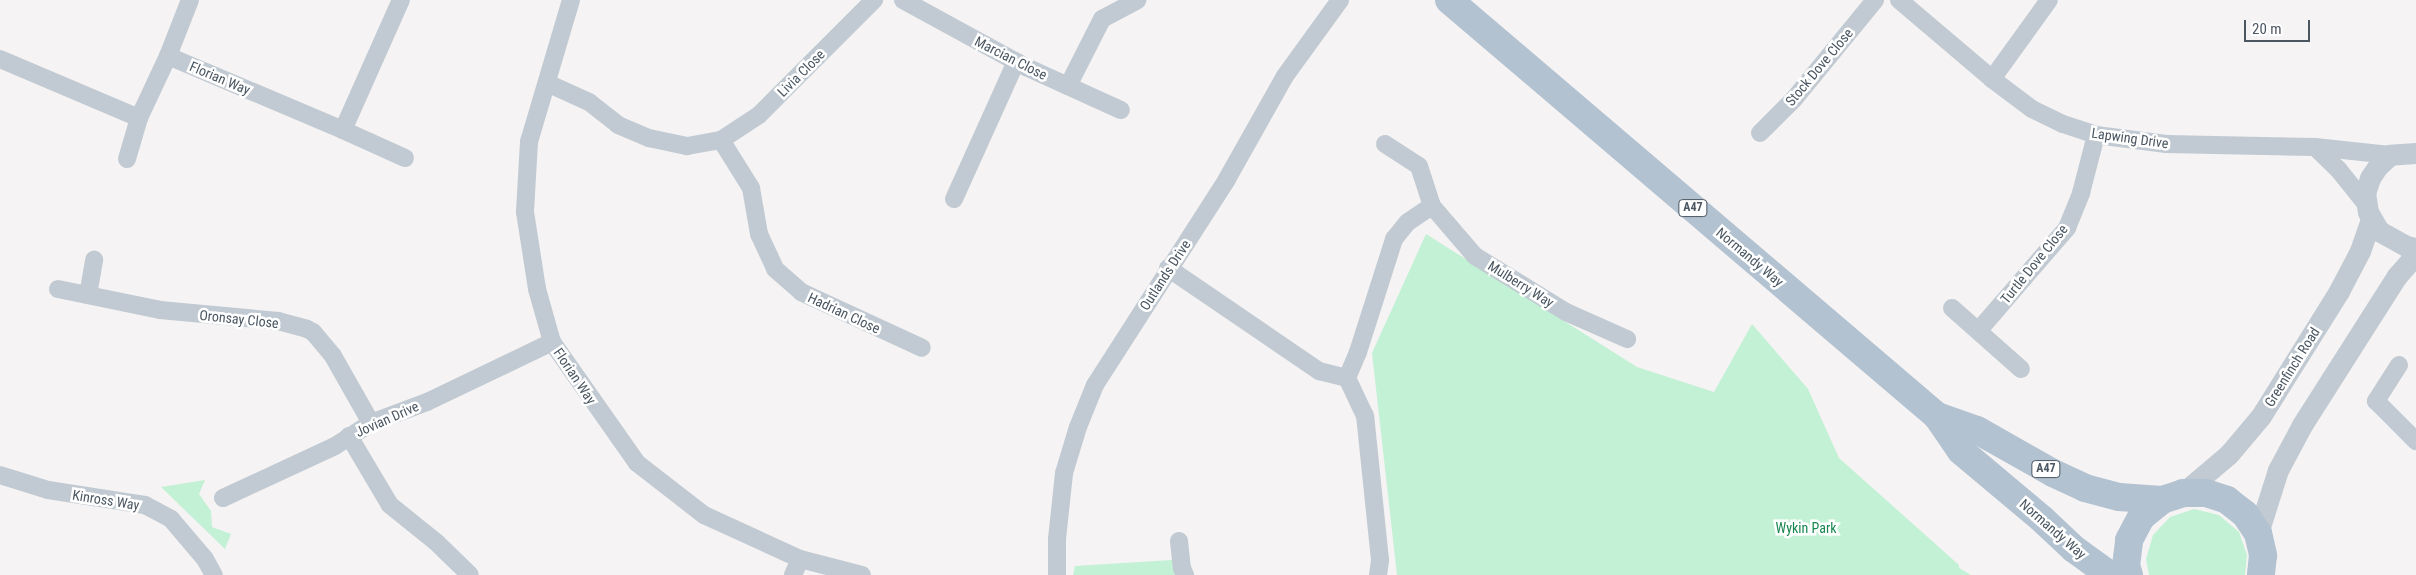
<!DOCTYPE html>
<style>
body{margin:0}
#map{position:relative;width:2416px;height:575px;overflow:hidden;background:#f5f3f3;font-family:"Roboto Condensed",sans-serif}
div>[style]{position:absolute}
.green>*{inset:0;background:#c3f1d5}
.minor>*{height:18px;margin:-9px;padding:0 9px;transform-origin:9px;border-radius:9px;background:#c1cad2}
.tertiary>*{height:21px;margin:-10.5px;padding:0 10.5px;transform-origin:10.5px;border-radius:10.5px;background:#c1cad2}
.primary>*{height:28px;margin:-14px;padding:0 14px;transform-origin:14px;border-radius:14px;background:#b3c2d1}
span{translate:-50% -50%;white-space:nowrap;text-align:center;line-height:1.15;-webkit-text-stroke:5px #fff;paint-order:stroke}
.shield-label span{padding:1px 4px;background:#fff;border:1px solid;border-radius:4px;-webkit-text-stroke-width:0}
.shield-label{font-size:12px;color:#4a5661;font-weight:700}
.street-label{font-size:14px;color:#4a5661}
.park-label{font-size:14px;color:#17864f}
.scale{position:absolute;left:2244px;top:20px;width:66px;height:22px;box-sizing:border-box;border:2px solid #4a5661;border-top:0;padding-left:6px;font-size:15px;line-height:18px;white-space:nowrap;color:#4a5661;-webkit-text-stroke:4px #fff;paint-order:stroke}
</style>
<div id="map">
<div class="green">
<div style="clip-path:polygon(1426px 234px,1637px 367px,1714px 392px,1752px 324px,1808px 389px,1839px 458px,1959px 565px,1959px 568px,1971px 575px,1397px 575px,1372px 353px)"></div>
<div style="clip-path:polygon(205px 480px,199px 494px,211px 511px,212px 527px,231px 534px,225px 549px,161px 487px)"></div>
<div style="clip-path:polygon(2194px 509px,2219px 515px,2239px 532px,2247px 555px,2245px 575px,2149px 575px,2146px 559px,2153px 535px,2170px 517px)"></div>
<div style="clip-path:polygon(1172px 560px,1179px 575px,1073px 575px,1075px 566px)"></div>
</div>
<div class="minor">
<div style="left:571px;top:0;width:148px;rotate:106.5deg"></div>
<div style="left:529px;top:142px;width:70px;rotate:93.3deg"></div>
<div style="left:525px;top:212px;width:78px;rotate:81.1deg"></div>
<div style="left:537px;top:289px;width:55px;rotate:74.2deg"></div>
<div style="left:552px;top:342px;width:148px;rotate:54.9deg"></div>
<div style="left:637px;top:463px;width:85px;rotate:37.8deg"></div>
<div style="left:704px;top:515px;width:106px;rotate:24.6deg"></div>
<div style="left:800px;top:559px;width:64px;rotate:14.5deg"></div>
<div style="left:903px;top:0;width:140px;rotate:28.6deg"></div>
<div style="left:1026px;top:67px;width:104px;rotate:24.4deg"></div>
<div style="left:1899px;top:0;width:122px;rotate:40.3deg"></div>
<div style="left:1992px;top:79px;width:50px;rotate:36.9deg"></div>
<div style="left:2032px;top:109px;width:34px;rotate:26deg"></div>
<div style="left:2063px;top:124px;width:35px;rotate:18deg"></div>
<div style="left:2096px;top:135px;width:71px;rotate:7.3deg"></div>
<div style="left:2166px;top:144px;width:149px;rotate:1.2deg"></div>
<div style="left:2315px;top:147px;width:75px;rotate:6.1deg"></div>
<div style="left:168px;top:56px;width:60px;rotate:-68.6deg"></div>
<div style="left:0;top:59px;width:151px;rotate:23deg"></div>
<div style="left:139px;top:118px;width:68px;rotate:-64.9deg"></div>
<div style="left:168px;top:56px;width:190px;rotate:22.9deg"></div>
<div style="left:343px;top:130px;width:142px;rotate:-66deg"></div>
<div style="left:1992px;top:79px;width:97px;rotate:-54.2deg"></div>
<div style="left:547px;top:83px;width:46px;rotate:24.3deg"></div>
<div style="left:589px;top:102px;width:37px;rotate:38deg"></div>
<div style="left:618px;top:125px;width:34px;rotate:23deg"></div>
<div style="left:649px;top:138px;width:39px;rotate:12deg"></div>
<div style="left:687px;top:146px;width:35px;rotate:-10deg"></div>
<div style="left:721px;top:140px;width:57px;rotate:58deg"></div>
<div style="left:751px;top:188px;width:47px;rotate:80.1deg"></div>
<div style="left:759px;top:234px;width:38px;rotate:65deg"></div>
<div style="left:775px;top:269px;width:35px;rotate:41deg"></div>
<div style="left:801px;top:292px;width:133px;rotate:24.8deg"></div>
<div style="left:1068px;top:86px;width:75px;rotate:-63.1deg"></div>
<div style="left:1102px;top:19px;width:40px;rotate:-28deg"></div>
<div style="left:343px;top:130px;width:68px;rotate:24.3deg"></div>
<div style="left:1760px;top:133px;width:48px;rotate:-45deg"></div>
<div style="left:1794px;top:99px;width:128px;rotate:-50.7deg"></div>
<div style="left:721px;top:140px;width:45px;rotate:-33.3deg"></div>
<div style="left:759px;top:115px;width:163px;rotate:-45deg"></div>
<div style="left:1385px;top:144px;width:40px;rotate:32.9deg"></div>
<div style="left:1419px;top:166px;width:42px;rotate:72deg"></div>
<div style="left:1432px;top:206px;width:66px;rotate:49.3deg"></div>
<div style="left:1475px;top:256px;width:107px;rotate:31.6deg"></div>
<div style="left:1566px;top:312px;width:67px;rotate:23.9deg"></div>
<div style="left:2315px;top:147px;width:32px;rotate:44deg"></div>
<div style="left:2338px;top:169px;width:45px;rotate:51.3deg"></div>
<div style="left:127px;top:159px;width:43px;rotate:-73.7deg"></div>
<div style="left:954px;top:199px;width:150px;rotate:-65.7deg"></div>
<div style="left:1168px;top:268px;width:183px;rotate:34.3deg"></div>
<div style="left:1319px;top:371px;width:29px;rotate:14deg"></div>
<div style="left:58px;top:289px;width:104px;rotate:11.6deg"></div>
<div style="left:160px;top:310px;width:119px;rotate:5.3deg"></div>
<div style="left:278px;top:321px;width:30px;rotate:15deg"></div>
<div style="left:307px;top:329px;width:7px;rotate:27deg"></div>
<div style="left:313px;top:332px;width:31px;rotate:50deg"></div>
<div style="left:333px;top:356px;width:77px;rotate:60.4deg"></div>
<div style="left:88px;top:295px;width:36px;rotate:-80deg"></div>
<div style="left:1952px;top:308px;width:92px;rotate:41.5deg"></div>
<div style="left:1979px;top:330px;width:135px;rotate:-49.2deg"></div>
<div style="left:2067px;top:228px;width:38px;rotate:-68deg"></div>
<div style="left:2081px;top:193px;width:60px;rotate:-75.5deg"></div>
<div style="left:2399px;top:365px;width:43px;rotate:122.6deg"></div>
<div style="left:2376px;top:401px;width:57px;rotate:45deg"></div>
<div style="left:349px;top:436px;width:80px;rotate:59.3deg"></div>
<div style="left:390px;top:505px;width:59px;rotate:38.8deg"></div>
<div style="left:436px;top:542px;width:47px;rotate:44.1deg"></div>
<div style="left:0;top:475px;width:50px;rotate:17.4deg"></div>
<div style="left:48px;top:490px;width:98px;rotate:8.8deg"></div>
<div style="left:145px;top:505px;width:30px;rotate:28deg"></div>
<div style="left:171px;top:519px;width:52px;rotate:49.6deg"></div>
<div style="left:205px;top:559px;width:18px;rotate:61deg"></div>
<div style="left:223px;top:498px;width:123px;rotate:-24.9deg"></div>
<div style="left:335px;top:446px;width:43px;rotate:-32.6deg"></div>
<div style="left:371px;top:423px;width:60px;rotate:-20.6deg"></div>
<div style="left:427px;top:402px;width:139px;rotate:-25.6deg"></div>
<div style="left:1179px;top:541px;width:27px;rotate:84deg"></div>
<div style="left:1182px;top:568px;width:8px;rotate:67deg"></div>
<div style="left:793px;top:575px;width:17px;rotate:-66deg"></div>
<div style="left:1057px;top:575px;width:36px;rotate:-90deg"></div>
<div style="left:1057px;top:539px;width:66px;rotate:-83.9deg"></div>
<div style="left:1064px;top:473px;width:48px;rotate:-73.1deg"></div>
<div style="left:1078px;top:427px;width:45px;rotate:-68deg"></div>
<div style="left:1095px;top:385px;width:245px;rotate:-57.3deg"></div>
<div style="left:1227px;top:179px;width:118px;rotate:-60.6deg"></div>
<div style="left:1285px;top:76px;width:94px;rotate:-54.1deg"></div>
<div style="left:1378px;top:575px;width:15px;rotate:-82deg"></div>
<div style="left:1380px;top:560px;width:145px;rotate:-95.9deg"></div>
<div style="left:1365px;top:416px;width:42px;rotate:-115.3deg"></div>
<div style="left:1347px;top:378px;width:28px;rotate:-67deg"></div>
<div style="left:1358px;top:352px;width:119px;rotate:-72.3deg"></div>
<div style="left:1394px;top:239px;width:22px;rotate:-51deg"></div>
<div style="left:1408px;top:222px;width:29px;rotate:-34deg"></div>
</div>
<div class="tertiary">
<div style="left:2416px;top:153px;width:26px;rotate:176deg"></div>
<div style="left:2390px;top:155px;width:16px;rotate:137deg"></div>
<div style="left:2378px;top:166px;width:14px;rotate:124deg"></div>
<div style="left:2370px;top:178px;width:16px;rotate:108deg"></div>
<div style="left:2365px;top:193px;width:19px;rotate:81deg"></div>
<div style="left:2368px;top:212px;width:22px;rotate:60deg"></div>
<div style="left:2379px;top:231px;width:31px;rotate:29deg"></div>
<div style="left:2406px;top:246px;width:10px;rotate:11deg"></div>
<div style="left:2183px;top:493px;width:60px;rotate:-40.3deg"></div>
<div style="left:2229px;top:454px;width:50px;rotate:-49.9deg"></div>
<div style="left:2261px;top:416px;width:147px;rotate:-58deg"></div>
<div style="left:2339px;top:291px;width:45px;rotate:-62.3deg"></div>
<div style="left:2360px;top:251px;width:34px;rotate:-71deg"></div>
<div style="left:2258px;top:533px;width:66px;rotate:-72.4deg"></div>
<div style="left:2278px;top:470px;width:51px;rotate:-61.9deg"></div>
<div style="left:2302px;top:425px;width:177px;rotate:-57.5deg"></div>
<div style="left:2397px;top:276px;width:29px;rotate:-49deg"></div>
</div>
<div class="primary">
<div style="left:1449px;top:0;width:641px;rotate:40.45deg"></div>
<div style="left:1937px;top:416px;width:42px;rotate:55.6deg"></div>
<div style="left:1961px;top:451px;width:106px;rotate:40deg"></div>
<div style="left:2042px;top:519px;width:44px;rotate:43.2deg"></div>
<div style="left:2074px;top:549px;width:44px;rotate:35.8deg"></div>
<div style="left:1937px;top:416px;width:42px;rotate:19.3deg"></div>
<div style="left:1977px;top:430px;width:87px;rotate:29.5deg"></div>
<div style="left:2053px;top:473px;width:35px;rotate:25deg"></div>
<div style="left:2085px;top:488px;width:35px;rotate:15deg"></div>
<div style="left:2119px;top:497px;width:43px;rotate:4deg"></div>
<div style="left:2129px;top:575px;width:9px;rotate:-108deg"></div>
<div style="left:2126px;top:566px;width:26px;rotate:-83deg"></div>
<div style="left:2129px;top:540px;width:26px;rotate:-62deg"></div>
<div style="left:2141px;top:517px;width:27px;rotate:-39deg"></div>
<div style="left:2162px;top:500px;width:22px;rotate:-18deg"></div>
<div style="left:2183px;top:493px;width:23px"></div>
<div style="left:2206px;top:493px;width:22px;rotate:18deg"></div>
<div style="left:2227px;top:500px;width:23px;rotate:38deg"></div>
<div style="left:2245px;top:514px;width:23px;rotate:56deg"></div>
<div style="left:2258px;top:533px;width:23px;rotate:77deg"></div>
<div style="left:2263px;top:555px;width:20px;rotate:96deg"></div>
</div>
<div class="shield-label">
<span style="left:1693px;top:208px">A47</span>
<span style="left:2046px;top:469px">A47</span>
</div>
<div class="street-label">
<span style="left:1011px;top:58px;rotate:27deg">Marcian Close</span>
<span style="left:1819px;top:67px;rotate:-50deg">Stock Dove Close</span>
<span style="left:801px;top:73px;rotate:-45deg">Livia Close</span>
<span style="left:220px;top:78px;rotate:23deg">Florian Way</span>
<span style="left:2130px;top:138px;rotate:8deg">Lapwing Drive</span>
<span style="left:1750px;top:257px;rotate:40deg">Normandy Way</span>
<span style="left:2034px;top:264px;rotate:-51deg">Turtle Dove Close</span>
<span style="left:1165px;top:275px;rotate:-57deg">Outlands Drive</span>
<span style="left:1521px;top:284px;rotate:32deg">Mulberry Way</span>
<span style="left:844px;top:313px;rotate:25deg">Hadrian Close</span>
<span style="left:239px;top:319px;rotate:6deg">Oronsay Close</span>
<span style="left:2292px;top:367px;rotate:-58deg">Greenfinch Road</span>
<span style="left:575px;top:376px;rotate:56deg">Florian Way</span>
<span style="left:387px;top:419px;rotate:-24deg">Jovian Drive</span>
<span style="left:106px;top:500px;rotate:9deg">Kinross Way</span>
<span style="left:2053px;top:529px;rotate:41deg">Normandy Way</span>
</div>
<div class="park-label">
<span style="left:1806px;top:528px">Wykin Park</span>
</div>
<div class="scale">20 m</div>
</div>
